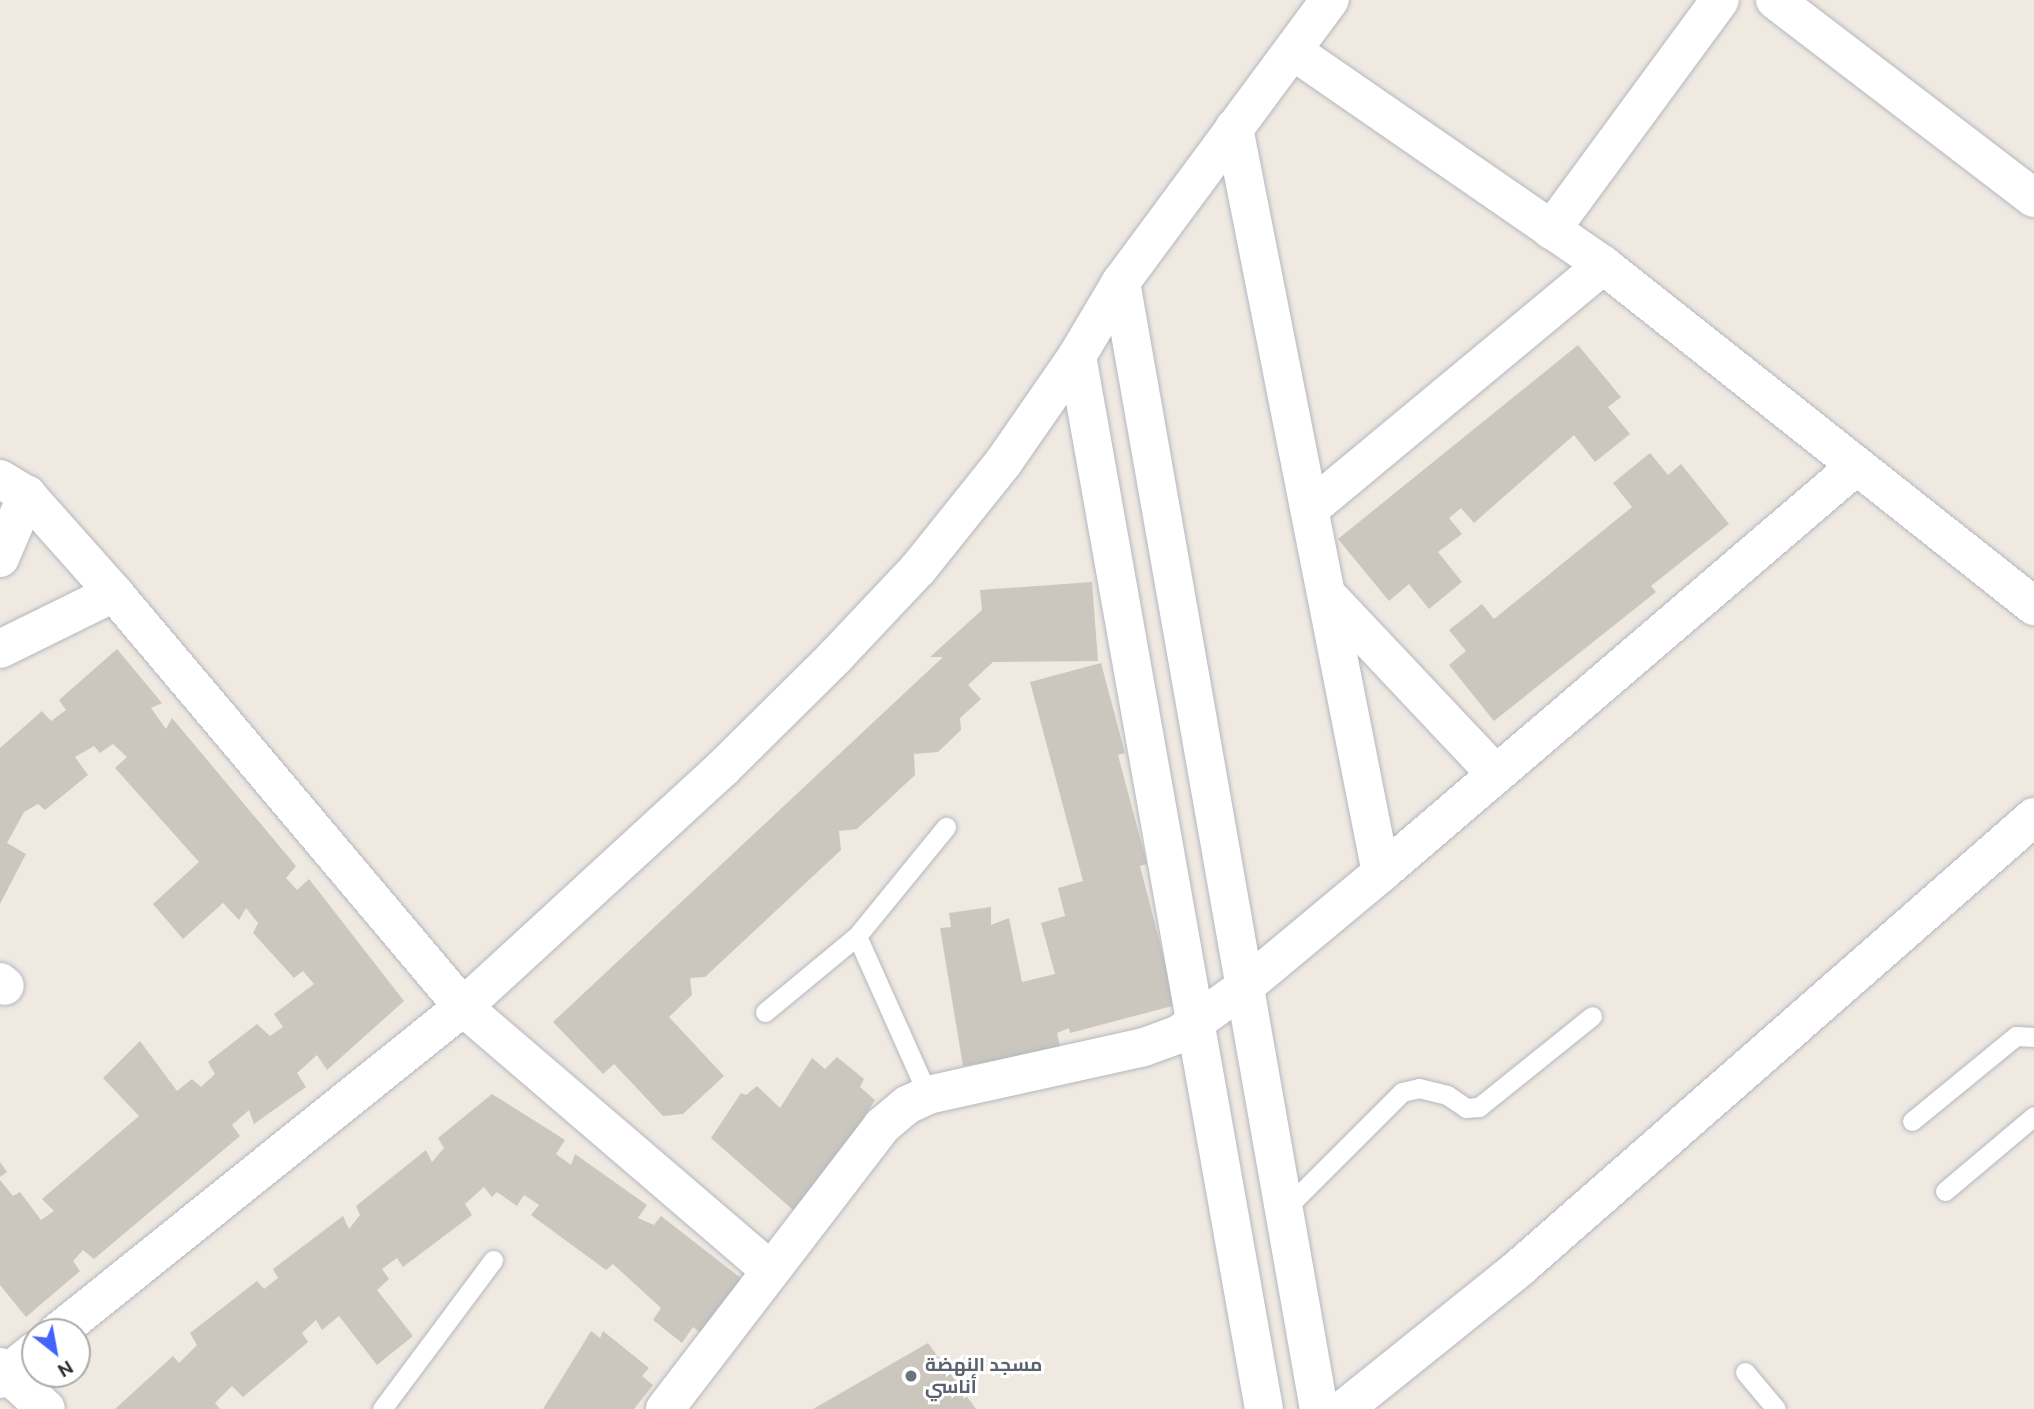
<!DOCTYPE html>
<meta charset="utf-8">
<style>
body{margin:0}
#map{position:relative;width:2034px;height:1409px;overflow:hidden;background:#efe9e1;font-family:Ubuntu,Cairo,sans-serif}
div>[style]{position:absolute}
.building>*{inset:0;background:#cbc7bf}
.roads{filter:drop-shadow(0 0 2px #b4b7c1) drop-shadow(0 0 2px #b4b7c1)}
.service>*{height:19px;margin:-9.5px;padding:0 9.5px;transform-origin:9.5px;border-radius:9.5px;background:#fff}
.minor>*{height:38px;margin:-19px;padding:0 19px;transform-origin:19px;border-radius:19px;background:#fff}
.dots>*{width:19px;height:19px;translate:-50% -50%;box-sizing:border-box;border:4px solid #fff;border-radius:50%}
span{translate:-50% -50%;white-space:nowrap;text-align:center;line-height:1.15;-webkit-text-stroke:6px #fff;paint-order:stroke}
.worship-label{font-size:19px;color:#5b616d;font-weight:700}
.left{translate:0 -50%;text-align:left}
.north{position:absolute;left:21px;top:1318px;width:70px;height:70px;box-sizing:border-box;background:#fff;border:2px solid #ababab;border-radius:50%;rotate:149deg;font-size:19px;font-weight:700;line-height:28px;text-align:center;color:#2e2e2e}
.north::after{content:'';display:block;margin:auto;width:24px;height:32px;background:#4264fb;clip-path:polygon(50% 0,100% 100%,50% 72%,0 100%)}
</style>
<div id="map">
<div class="building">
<div style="clip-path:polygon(1578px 345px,1621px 397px,1608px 407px,1630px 434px,1595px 462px,1574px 435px,1474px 523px,1461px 508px,1449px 518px,1462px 534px,1438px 552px,1462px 582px,1429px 609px,1409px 584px,1389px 601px,1338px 539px)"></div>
<div style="clip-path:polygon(1650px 453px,1668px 475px,1681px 464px,1729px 524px,1651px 586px,1656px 592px,1494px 721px,1449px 665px,1466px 651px,1449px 630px,1482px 604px,1494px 619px,1632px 507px,1613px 483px)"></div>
<div style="clip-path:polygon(1092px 582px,1098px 661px,993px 662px,968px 685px,981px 699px,960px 718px,961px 730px,938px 752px,914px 754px,915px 775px,857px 829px,839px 831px,841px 850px,705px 977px,690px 978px,692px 995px,669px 1017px,724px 1076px,683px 1114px,663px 1116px,614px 1064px,603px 1074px,553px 1022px,943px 657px,930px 657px,982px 610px,980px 590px)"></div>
<div style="clip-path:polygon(117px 649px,162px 703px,151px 708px,166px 729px,172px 718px,296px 866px,286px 878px,297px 890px,309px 879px,404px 1001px,327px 1070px,317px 1055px,297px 1073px,306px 1087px,254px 1124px,249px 1110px,232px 1125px,240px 1136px,94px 1259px,83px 1250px,73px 1261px,80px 1271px,26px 1317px,0 1285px,0 1180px,13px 1196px,20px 1192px,41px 1220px,54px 1211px,42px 1199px,139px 1116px,103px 1078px,140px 1041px,177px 1091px,192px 1079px,201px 1087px,215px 1074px,208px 1062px,257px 1024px,270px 1036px,283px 1027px,274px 1014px,314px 984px,303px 971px,294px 978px,253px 933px,258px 923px,246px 908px,239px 920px,223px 903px,183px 939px,153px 904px,199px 862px,115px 768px,127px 757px,113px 744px,100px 753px,94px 746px,75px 757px,88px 775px,45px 810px,38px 804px,24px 812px,7px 843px,26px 854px,0 904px,0 748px,42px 711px,51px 721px,66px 710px,59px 700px)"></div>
<div style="clip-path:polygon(1101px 663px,1125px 753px,1118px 755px,1147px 864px,1140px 866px,1176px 1005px,1070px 1033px,1069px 1028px,1057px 1033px,1061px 1051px,963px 1066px,940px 928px,951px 927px,949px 913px,991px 907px,991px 925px,1009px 918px,1022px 982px,1055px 974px,1041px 923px,1065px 916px,1058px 888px,1083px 881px,1030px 682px)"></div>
<div style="clip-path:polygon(837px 1057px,864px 1079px,860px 1087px,875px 1100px,800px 1216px,711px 1138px,741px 1093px,746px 1095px,757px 1086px,780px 1108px,812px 1058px,825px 1069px)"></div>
<div style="clip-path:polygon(492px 1094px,565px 1140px,556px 1154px,571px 1165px,575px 1154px,647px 1205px,638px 1218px,654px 1225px,661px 1216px,742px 1279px,707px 1337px,693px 1327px,682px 1343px,653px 1320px,661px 1308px,613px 1264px,606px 1270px,531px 1215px,539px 1205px,524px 1195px,517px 1206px,497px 1192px,492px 1197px,484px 1187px,465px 1204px,472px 1215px,403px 1267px,397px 1258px,382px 1269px,389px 1279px,377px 1290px,413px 1336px,377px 1365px,339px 1316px,322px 1330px,316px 1320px,302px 1333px,308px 1342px,243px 1397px,232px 1386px,215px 1403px,220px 1409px,115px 1409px,173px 1356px,179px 1363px,197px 1345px,190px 1333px,257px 1281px,264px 1289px,278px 1278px,273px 1269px,343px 1216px,349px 1229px,360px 1215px,356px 1206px,426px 1150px,432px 1162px,444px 1148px,438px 1138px)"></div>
<div style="clip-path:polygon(0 1162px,7px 1172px,0 1177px)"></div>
<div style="clip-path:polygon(591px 1331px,600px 1338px,603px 1331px,649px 1368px,642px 1376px,653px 1385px,634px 1409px,543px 1409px)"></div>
<div style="clip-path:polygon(928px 1343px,976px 1409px,813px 1409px)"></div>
</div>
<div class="roads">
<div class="service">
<div style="left:765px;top:1012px;width:119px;rotate:-39.6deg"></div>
<div style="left:928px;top:1095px;width:174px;rotate:-114.1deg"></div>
<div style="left:857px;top:936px;width:141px;rotate:-50.8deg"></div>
<div style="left:1912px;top:1121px;width:134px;rotate:-39.3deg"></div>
<div style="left:2016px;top:1036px;width:18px;rotate:3deg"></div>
<div style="left:1945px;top:1191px;width:116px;rotate:-40.1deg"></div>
<div style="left:1284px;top:1210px;width:167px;rotate:-45deg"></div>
<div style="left:1402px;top:1092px;width:17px;rotate:-13deg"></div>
<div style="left:1419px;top:1088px;width:29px;rotate:14deg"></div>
<div style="left:1447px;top:1095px;width:23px;rotate:34deg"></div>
<div style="left:1466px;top:1108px;width:13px;rotate:-4deg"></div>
<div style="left:1479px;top:1107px;width:145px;rotate:-38.8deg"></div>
<div style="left:1745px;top:1372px;width:48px;rotate:50deg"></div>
<div style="left:382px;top:1409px;width:186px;rotate:-53.3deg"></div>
</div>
<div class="minor">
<div style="left:1775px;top:0;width:326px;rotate:37.4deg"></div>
<div style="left:1293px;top:51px;width:377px;rotate:34.6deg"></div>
<div style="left:1603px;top:265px;width:550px;rotate:38.35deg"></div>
<div style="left:1234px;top:128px;width:759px;rotate:78.84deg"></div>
<div style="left:1551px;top:230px;width:285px;rotate:-53.7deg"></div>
<div style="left:1121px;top:282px;width:1144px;rotate:80.04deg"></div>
<div style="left:1077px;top:356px;width:1069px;rotate:79.93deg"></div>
<div style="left:0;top:479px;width:31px;rotate:31deg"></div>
<div style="left:27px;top:495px;width:131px;rotate:48.4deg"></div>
<div style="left:114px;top:593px;width:541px;rotate:49.87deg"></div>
<div style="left:463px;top:1007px;width:404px;rotate:40.6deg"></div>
<div style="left:1312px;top:507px;width:378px;rotate:-39.7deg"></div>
<div style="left:0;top:558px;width:69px;rotate:-66.8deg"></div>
<div style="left:1330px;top:598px;width:241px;rotate:46.7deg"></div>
<div style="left:0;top:649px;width:127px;rotate:-26.2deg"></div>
<div style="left:0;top:982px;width:6px;rotate:39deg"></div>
<div style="left:58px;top:1332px;width:519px;rotate:-38.75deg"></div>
<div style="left:463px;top:1007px;width:353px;rotate:-42.6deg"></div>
<div style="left:723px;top:768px;width:159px;rotate:-44.7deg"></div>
<div style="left:836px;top:656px;width:120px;rotate:-46.7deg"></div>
<div style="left:918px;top:569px;width:136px;rotate:-51.3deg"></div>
<div style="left:1003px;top:463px;width:130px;rotate:-55.3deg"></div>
<div style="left:1077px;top:356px;width:86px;rotate:-59.3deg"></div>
<div style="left:1121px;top:282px;width:351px;rotate:-53.5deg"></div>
<div style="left:0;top:1367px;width:62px;rotate:42.4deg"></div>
<div style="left:0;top:1379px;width:45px;rotate:-38.7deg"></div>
<div style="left:665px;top:1409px;width:357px;rotate:-52.5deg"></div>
<div style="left:882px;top:1126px;width:33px;rotate:-40deg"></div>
<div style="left:907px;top:1105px;width:23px;rotate:-25deg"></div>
<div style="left:928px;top:1095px;width:221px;rotate:-12.5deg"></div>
<div style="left:1144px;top:1047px;width:37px;rotate:-20deg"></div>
<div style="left:1179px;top:1034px;width:79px;rotate:-35.7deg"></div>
<div style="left:1243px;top:988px;width:180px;rotate:-39.8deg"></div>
<div style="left:1381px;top:873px;width:624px;rotate:-40.58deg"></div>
<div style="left:1344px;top:1409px;width:223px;rotate:-38.8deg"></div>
<div style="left:1518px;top:1269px;width:686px;rotate:-41.22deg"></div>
</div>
</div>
<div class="dots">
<div style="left:911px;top:1376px;background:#6b7280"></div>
</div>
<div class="worship-label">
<span class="left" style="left:925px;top:1376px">مسجد النهضة<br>أناسي</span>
</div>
<div class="north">N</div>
</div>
